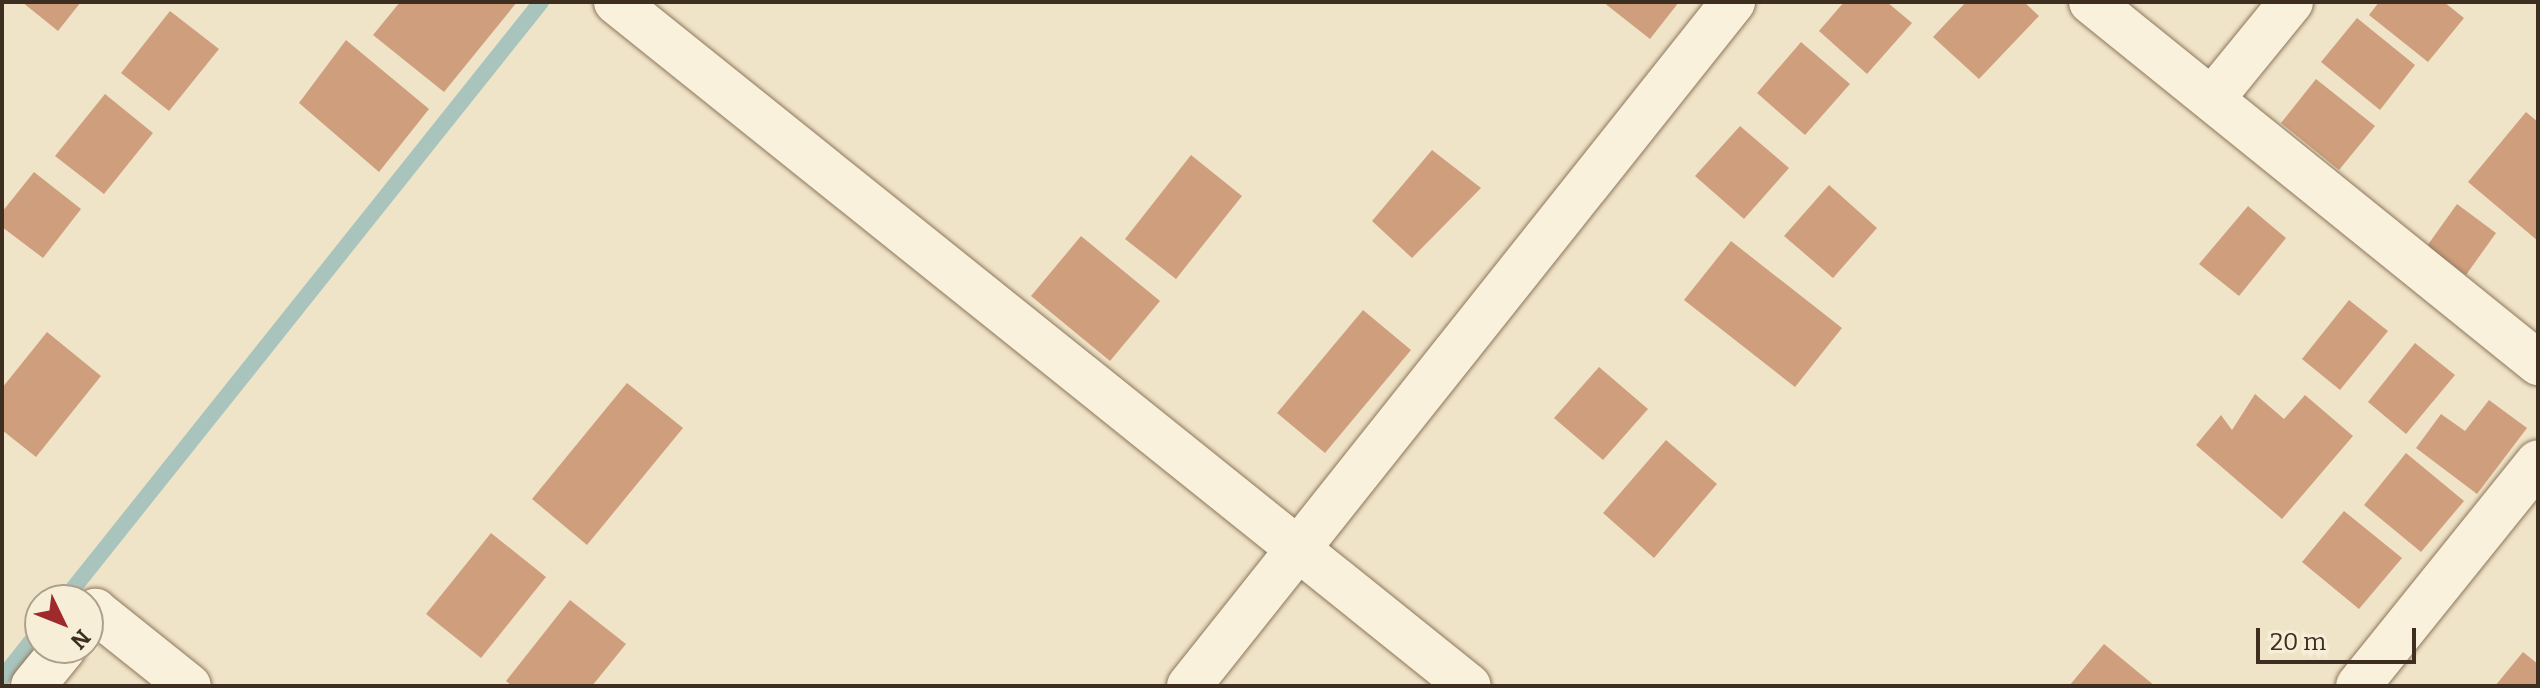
<!DOCTYPE html>
<style>
body{margin:0}
#map{position:relative;width:2540px;height:688px;overflow:hidden;background:#f0e4c8;font-family:Bitter,serif}
div>[style]{position:absolute}
.stream>*{height:16px;margin:-8px;padding:0 8px;transform-origin:8px;border-radius:8px;background:#a9c4bc}
.building>*{inset:0;background:#cf9f7d}
.roads{filter:drop-shadow(0 0 2px #8d765c) drop-shadow(0 0 2px #8d765c)}
.street>*{height:44px;margin:-22px;padding:0 22px;transform-origin:22px;border-radius:22px;background:#faf1dc}
.secondary>*{height:44px;margin:-22px;padding:0 22px;transform-origin:22px;border-radius:22px;background:#faf1dc}
span{translate:-50% -50%;white-space:nowrap;text-align:center;line-height:1.15;-webkit-text-stroke:6px #f7eed8;paint-order:stroke}
.frame{position:absolute;inset:0;border:4px solid #3d2e20;pointer-events:none}
.north{position:absolute;left:24px;top:584px;width:80px;height:80px;box-sizing:border-box;background:#f7eed8;border:2px solid #ada18e;border-radius:50%;rotate:133deg;font-size:22px;font-weight:700;line-height:32px;text-align:center;color:#3d2e20}
.north::after{content:'';display:block;margin:auto;width:28px;height:36px;background:#9e2a2b;clip-path:polygon(50% 0,100% 100%,50% 72%,0 100%)}
.scale{position:absolute;left:2256px;top:628px;width:160px;height:36px;box-sizing:border-box;border:4px solid #3d2e20;border-top:0;padding-left:10px;font-size:24px;line-height:28px;white-space:nowrap;color:#3d2e20;-webkit-text-stroke:6px #f7eed8;paint-order:stroke}
</style>
<div id="map">
<div class="stream">
<div style="left:64px;top:600px;width:765px;rotate:-51.42deg"></div>
<div style="left:2px;top:678px;width:61px;rotate:-51.6deg"></div>
</div>
<div class="building">
<div style="clip-path:polygon(22px 2px,81px 2px,58px 31px)"></div>
<div style="clip-path:polygon(400px 2px,517px 2px,444px 92px,373px 35px)"></div>
<div style="clip-path:polygon(1603px 2px,1679px 2px,1650px 39px)"></div>
<div style="clip-path:polygon(1844px 2px,1887px 2px,1912px 23px,1867px 74px,1819px 31px)"></div>
<div style="clip-path:polygon(1966px 2px,2024px 2px,2039px 16px,1979px 79px,1933px 37px)"></div>
<div style="clip-path:polygon(2379px 2px,2444px 2px,2464px 18px,2428px 62px,2369px 15px)"></div>
<div style="clip-path:polygon(170px 11px,219px 49px,169px 111px,121px 73px)"></div>
<div style="clip-path:polygon(2357px 18px,2415px 65px,2380px 110px,2321px 62px)"></div>
<div style="clip-path:polygon(346px 40px,429px 109px,379px 172px,299px 103px)"></div>
<div style="clip-path:polygon(1801px 42px,1850px 84px,1805px 135px,1757px 93px)"></div>
<div style="clip-path:polygon(2316px 79px,2375px 126px,2339px 170px,2281px 123px)"></div>
<div style="clip-path:polygon(105px 94px,153px 133px,104px 194px,55px 156px)"></div>
<div style="clip-path:polygon(2526px 112px,2538px 122px,2538px 241px,2468px 182px)"></div>
<div style="clip-path:polygon(1740px 126px,1789px 168px,1744px 219px,1695px 176px)"></div>
<div style="clip-path:polygon(1432px 150px,1481px 188px,1412px 258px,1372px 221px)"></div>
<div style="clip-path:polygon(1191px 155px,1242px 196px,1176px 279px,1125px 239px)"></div>
<div style="clip-path:polygon(34px 172px,81px 209px,43px 258px,2px 227px,2px 212px)"></div>
<div style="clip-path:polygon(1829px 185px,1877px 228px,1833px 278px,1784px 236px)"></div>
<div style="clip-path:polygon(2457px 204px,2496px 233px,2466px 275px,2427px 246px)"></div>
<div style="clip-path:polygon(2248px 206px,2286px 238px,2239px 296px,2199px 264px)"></div>
<div style="clip-path:polygon(1081px 236px,1160px 301px,1110px 361px,1031px 296px)"></div>
<div style="clip-path:polygon(1731px 241px,1842px 328px,1795px 387px,1684px 300px)"></div>
<div style="clip-path:polygon(2349px 300px,2388px 331px,2340px 390px,2302px 359px)"></div>
<div style="clip-path:polygon(1363px 310px,1411px 350px,1325px 453px,1277px 413px)"></div>
<div style="clip-path:polygon(47px 332px,101px 376px,36px 457px,2px 430px,2px 388px)"></div>
<div style="clip-path:polygon(2415px 343px,2455px 375px,2406px 434px,2368px 402px)"></div>
<div style="clip-path:polygon(1599px 367px,1648px 409px,1603px 460px,1554px 418px)"></div>
<div style="clip-path:polygon(627px 383px,683px 428px,587px 545px,532px 499px)"></div>
<div style="clip-path:polygon(2255px 394px,2284px 419px,2305px 395px,2353px 436px,2282px 519px,2196px 445px,2221px 415px,2232px 430px)"></div>
<div style="clip-path:polygon(2489px 400px,2527px 428px,2477px 494px,2416px 448px,2441px 414px,2465px 431px)"></div>
<div style="clip-path:polygon(1666px 440px,1717px 484px,1654px 558px,1603px 513px)"></div>
<div style="clip-path:polygon(2406px 453px,2464px 501px,2421px 552px,2364px 505px)"></div>
<div style="clip-path:polygon(2344px 511px,2402px 558px,2359px 609px,2302px 562px)"></div>
<div style="clip-path:polygon(491px 533px,546px 577px,481px 658px,426px 614px)"></div>
<div style="clip-path:polygon(570px 600px,626px 644px,592px 686px,512px 686px,506px 681px)"></div>
<div style="clip-path:polygon(2104px 644px,2155px 686px,2069px 686px)"></div>
<div style="clip-path:polygon(2523px 652px,2538px 664px,2538px 686px,2495px 686px)"></div>
</div>
<div class="roads">
<div class="street">
<div style="left:2091px;top:2px;width:575px;rotate:38.92deg"></div>
<div style="left:2212px;top:99px;width:125px;rotate:-50.8deg"></div>
<div style="left:88px;top:619px;width:11px;rotate:-49deg"></div>
<div style="left:95px;top:611px;width:120px;rotate:38.6deg"></div>
<div style="left:33px;top:686px;width:49px;rotate:-50.8deg"></div>
<div style="left:1189px;top:686px;width:874px;rotate:-51.5deg"></div>
<div style="left:2358px;top:686px;width:287px;rotate:-51.2deg"></div>
</div>
<div class="secondary">
<div style="left:616px;top:2px;width:1093px;rotate:38.73deg"></div>
</div>
</div>
<div class="frame"></div>
<div class="north">N</div>
<div class="scale">20 m</div>
</div>
